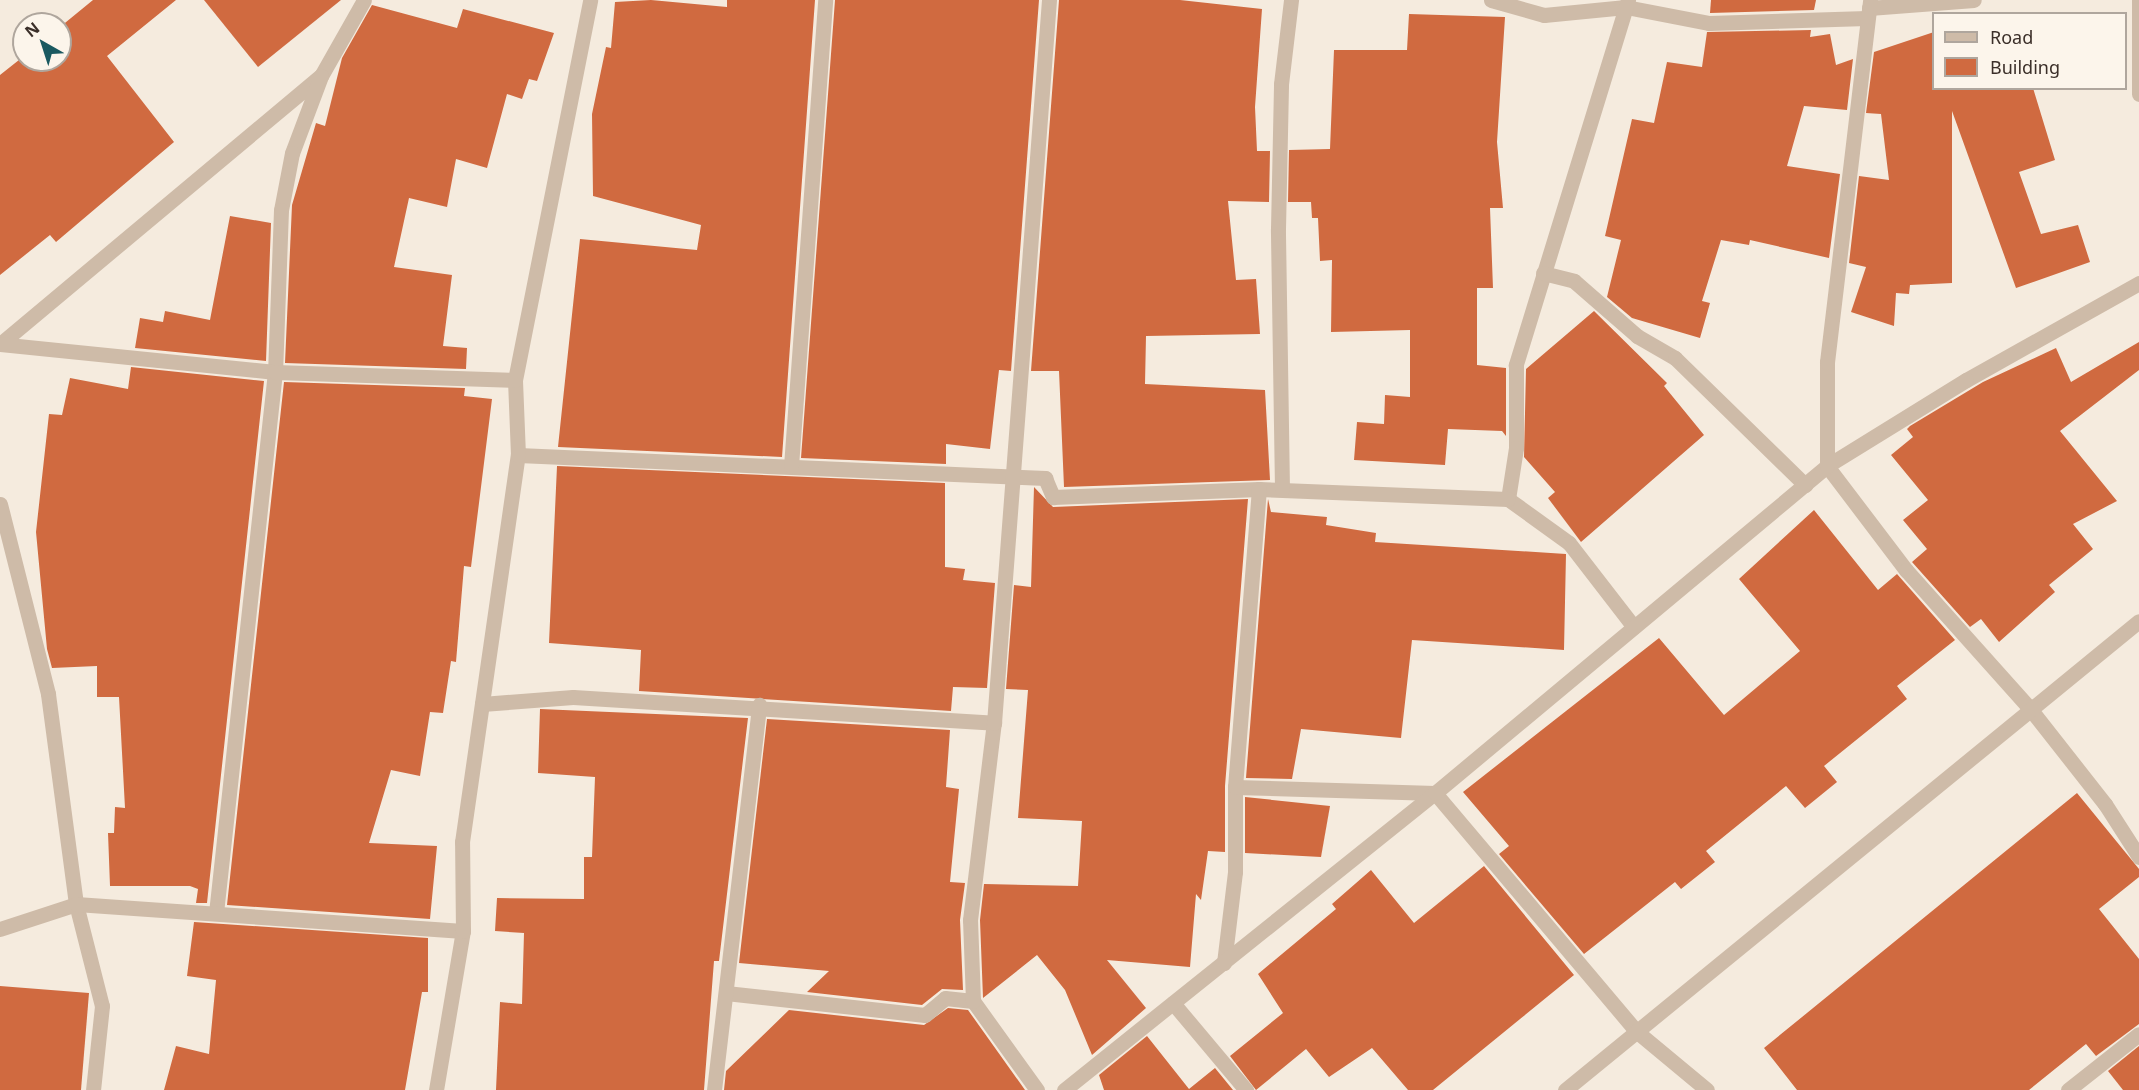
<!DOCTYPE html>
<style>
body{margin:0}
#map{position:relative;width:2139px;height:1090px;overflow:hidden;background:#f5ebde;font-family:"Noto Sans",sans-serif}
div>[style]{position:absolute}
.building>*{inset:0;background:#d06a40}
.minor>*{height:15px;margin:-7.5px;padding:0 7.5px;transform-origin:7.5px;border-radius:7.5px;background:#cebba8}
.tertiary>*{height:15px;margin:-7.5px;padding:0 7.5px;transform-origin:7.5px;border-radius:7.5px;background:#cebba8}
span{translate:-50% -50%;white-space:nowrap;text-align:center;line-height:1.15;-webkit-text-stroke:6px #fcf5eb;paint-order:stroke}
.legend{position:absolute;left:1932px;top:12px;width:195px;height:78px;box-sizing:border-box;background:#fcf5eb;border:2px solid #afa69d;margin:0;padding:8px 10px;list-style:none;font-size:18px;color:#3b2f29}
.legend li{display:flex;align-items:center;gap:12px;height:30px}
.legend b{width:30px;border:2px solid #afa69d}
.north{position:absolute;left:12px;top:12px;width:60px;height:60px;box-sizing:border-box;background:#fcf5eb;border:2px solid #afa69d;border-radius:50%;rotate:321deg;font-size:16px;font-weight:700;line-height:24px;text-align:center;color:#3b2f29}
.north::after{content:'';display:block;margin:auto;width:21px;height:27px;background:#1a5960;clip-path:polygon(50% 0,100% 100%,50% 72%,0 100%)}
</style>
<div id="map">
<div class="building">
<div style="clip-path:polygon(93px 0,176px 0,107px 56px,174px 142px,56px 242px,50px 235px,0 275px,0 75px,24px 56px,24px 60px,60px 60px,60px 27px)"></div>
<div style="clip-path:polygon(204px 0,341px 0,258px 67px)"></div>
<div style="clip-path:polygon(651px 0,727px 7px,727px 0,815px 0,782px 457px,558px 447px,580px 239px,697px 250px,701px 225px,593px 196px,592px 114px,606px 47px,611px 48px,615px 2px)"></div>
<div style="clip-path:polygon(835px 0,1039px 0,1011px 371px,999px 370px,990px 449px,946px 444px,946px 464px,801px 458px)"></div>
<div style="clip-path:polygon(1059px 0,1180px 0,1262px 9px,1255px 107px,1257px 151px,1270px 151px,1269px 202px,1228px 201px,1236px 280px,1256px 279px,1260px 334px,1146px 336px,1145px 384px,1265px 390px,1270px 480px,1064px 487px,1059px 371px,1031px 371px)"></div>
<div style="clip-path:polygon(1711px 0,1816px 0,1814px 10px,1710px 13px)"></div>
<div style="clip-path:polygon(372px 5px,457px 28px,463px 9px,554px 33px,537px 81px,529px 79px,522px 99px,507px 94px,487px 168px,456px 159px,447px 207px,409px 198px,394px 267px,452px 275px,443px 346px,467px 348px,466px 369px,285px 363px,292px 205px,316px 123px,325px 126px,342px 58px)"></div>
<div style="clip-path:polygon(1409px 14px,1505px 17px,1497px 142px,1503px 208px,1490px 208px,1493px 288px,1477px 288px,1477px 365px,1506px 368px,1506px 436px,1502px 431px,1448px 429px,1445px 465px,1354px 460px,1357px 422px,1384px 424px,1385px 395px,1410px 397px,1410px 330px,1331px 332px,1332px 260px,1320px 261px,1318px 218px,1312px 218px,1311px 202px,1288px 202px,1289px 150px,1330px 149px,1334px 50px,1407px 50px)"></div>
<div style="clip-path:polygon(1811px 30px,1810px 37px,1830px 34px,1836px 65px,1853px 59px,1847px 110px,1804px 106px,1787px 166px,1840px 174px,1829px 258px,1750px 240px,1749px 245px,1721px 240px,1702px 301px,1710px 303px,1700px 338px,1632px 318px,1607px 297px,1621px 240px,1605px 236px,1632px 119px,1654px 123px,1667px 62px,1702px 67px,1707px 32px)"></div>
<div style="clip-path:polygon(1934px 32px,1934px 88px,2033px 88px,2055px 160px,2019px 172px,2041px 234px,2078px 225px,2090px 262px,2016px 288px,1952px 111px,1952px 283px,1910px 285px,1909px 294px,1896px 293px,1894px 326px,1851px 312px,1866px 267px,1849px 263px,1859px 176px,1889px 180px,1881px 114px,1866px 113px,1874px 52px)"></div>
<div style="clip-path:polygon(230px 216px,271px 223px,266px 361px,135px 348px,140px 318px,163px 322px,165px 311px,210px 320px)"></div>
<div style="clip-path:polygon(1594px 311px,1667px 383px,1664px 386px,1704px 435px,1581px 542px,1548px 498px,1555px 492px,1524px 457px,1526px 369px)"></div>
<div style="clip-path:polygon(2139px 342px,2139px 370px,2060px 431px,2117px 501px,2073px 524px,2093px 549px,2049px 585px,2055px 592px,1999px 642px,1981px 619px,1970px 627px,1912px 562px,1927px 549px,1903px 520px,1928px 500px,1891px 455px,1913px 437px,1907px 429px,1910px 426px,1983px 382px,2056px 348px,2071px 382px)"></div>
<div style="clip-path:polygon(131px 367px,264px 381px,207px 903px,196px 903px,198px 889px,190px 886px,110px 886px,108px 833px,114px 833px,115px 807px,125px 808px,119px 697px,97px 697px,97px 666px,52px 668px,47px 649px,36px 532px,49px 414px,62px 415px,70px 378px,128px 389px)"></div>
<div style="clip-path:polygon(284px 382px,465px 388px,464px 396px,492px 399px,471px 567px,464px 566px,456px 662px,451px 661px,443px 713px,430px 712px,420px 776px,391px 770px,369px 843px,437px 846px,430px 919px,227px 905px)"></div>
<div style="clip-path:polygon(557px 466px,945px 483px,945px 567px,965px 569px,963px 580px,995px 583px,987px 688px,953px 687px,951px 711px,639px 691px,641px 650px,549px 643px)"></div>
<div style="clip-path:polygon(1034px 487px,1053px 507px,1248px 499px,1225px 786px,1225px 852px,1208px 851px,1201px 900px,1196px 894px,1190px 967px,1107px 960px,1146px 1008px,1092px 1055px,1065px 990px,1037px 955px,983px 998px,980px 920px,984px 884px,1078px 886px,1082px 821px,1018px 818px,1028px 690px,1006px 689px,1014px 585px,1031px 587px)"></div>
<div style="clip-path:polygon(1268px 499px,1271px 512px,1327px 517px,1326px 525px,1376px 533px,1375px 542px,1566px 554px,1564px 650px,1412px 640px,1401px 738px,1301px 729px,1292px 779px,1246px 778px)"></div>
<div style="clip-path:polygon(1814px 510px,1878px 590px,1897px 574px,1955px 640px,1897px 686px,1907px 699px,1824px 766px,1837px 782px,1805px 808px,1786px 786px,1706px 851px,1715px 862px,1681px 889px,1675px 882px,1584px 954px,1499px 854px,1509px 846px,1463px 792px,1659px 638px,1724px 715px,1800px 651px,1739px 579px)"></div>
<div style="clip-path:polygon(540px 709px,748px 718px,719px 961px,714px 961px,704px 1090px,496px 1090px,500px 1002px,522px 1004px,524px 933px,495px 931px,497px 898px,584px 899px,584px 857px,592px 857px,595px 777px,538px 773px)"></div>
<div style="clip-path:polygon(767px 719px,950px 730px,946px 787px,959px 789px,950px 882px,965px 883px,960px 920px,963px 990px,942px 989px,922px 1005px,807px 992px,829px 971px,739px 963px)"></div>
<div style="clip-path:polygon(2077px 793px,2139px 869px,2139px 877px,2099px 909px,2139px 959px,2139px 1024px,2096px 1056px,2086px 1044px,2029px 1090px,1797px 1090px,1764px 1048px)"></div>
<div style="clip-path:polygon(1245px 797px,1330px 806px,1321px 857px,1245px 853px)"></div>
<div style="clip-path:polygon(1484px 866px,1574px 975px,1433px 1090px,1408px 1090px,1372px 1048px,1329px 1077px,1306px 1049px,1256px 1090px,1230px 1056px,1283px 1013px,1258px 974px,1336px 909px,1332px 904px,1371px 870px,1414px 923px)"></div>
<div style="clip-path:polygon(194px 922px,428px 938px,428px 992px,422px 992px,405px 1090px,164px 1090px,176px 1046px,209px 1054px,216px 980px,187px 976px)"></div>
<div style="clip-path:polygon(0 986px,89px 993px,81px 1090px,0 1090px)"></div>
<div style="clip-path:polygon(948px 1008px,968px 1010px,1025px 1090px,724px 1090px,726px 1071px,789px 1010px,924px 1025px)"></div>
<div style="clip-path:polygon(1147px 1036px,1189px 1089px,1215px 1068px,1233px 1090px,1104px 1090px,1099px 1075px)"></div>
<div style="clip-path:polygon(2139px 1046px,2139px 1090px,2123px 1090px,2108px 1071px)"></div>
</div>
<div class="minor">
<div style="left:1491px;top:0;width:55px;rotate:15.8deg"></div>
<div style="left:1544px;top:15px;width:82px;rotate:-5.6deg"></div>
<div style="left:1626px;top:7px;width:85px;rotate:10.9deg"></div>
<div style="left:1709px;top:23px;width:158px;rotate:-1.8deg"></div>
<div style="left:1628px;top:0;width:382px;rotate:107.1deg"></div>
<div style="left:1516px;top:365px;width:83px;rotate:90deg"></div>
<div style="left:1516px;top:448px;width:52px;rotate:98.9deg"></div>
<div style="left:1508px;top:499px;width:75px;rotate:35.8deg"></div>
<div style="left:1569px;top:543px;width:106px;rotate:52.3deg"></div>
<div style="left:2139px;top:0;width:94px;rotate:90deg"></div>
<div style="left:1869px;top:8px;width:105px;rotate:-4.4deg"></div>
<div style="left:321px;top:76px;width:87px;rotate:-60.5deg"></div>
<div style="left:1543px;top:273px;width:32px;rotate:14deg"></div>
<div style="left:1574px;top:281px;width:84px;rotate:41.1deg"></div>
<div style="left:1637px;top:336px;width:44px;rotate:30.1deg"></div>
<div style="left:1675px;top:358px;width:182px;rotate:44.3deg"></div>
<div style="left:2139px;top:283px;width:198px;rotate:150.7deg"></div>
<div style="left:1966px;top:380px;width:163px;rotate:148.3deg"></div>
<div style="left:1827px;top:466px;width:131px;rotate:52.8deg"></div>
<div style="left:1906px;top:570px;width:188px;rotate:48.2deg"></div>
<div style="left:2031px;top:710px;width:120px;rotate:51.8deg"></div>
<div style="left:2105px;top:804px;width:63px;rotate:57.3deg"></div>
<div style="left:0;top:344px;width:418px;rotate:-39.9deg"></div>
<div style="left:321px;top:76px;width:82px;rotate:110.6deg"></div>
<div style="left:292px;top:153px;width:58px;rotate:100.9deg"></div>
<div style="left:281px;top:210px;width:162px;rotate:92.1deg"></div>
<div style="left:275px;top:372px;width:276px;rotate:-174.2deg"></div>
<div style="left:518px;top:455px;width:528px;rotate:2.5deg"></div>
<div style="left:1045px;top:478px;width:21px;rotate:67deg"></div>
<div style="left:1053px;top:497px;width:206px;rotate:-2.2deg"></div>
<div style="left:1259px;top:489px;width:249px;rotate:2.3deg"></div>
<div style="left:791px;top:466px;width:467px;rotate:-85.8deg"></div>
<div style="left:1282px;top:489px;width:260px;rotate:-90.9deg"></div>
<div style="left:1278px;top:229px;width:145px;rotate:-88.8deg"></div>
<div style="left:1281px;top:84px;width:85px;rotate:-83.2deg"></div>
<div style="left:0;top:504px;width:196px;rotate:75.8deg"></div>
<div style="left:48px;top:694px;width:212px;rotate:82.4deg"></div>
<div style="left:76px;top:904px;width:105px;rotate:75.7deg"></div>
<div style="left:102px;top:1006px;width:84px;rotate:96.1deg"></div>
<div style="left:482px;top:704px;width:91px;rotate:-4.4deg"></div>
<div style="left:573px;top:697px;width:422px;rotate:3.5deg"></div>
<div style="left:1235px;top:787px;width:200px;rotate:1.7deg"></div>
<div style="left:1435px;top:793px;width:312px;rotate:49.8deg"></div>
<div style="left:1636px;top:1031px;width:92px;rotate:39.7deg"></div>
<div style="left:216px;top:913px;width:544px;rotate:-83.78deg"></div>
<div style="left:275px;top:372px;width:240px;rotate:1.9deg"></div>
<div style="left:0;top:929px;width:80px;rotate:-18.2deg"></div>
<div style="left:76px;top:904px;width:388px;rotate:4deg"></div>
<div style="left:1224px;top:963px;width:92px;rotate:-83.1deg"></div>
<div style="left:1235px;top:872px;width:85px;rotate:-90deg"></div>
<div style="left:1235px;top:787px;width:299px;rotate:-85.4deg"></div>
<div style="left:726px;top:993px;width:200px;rotate:6.3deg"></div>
<div style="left:925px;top:1015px;width:26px;rotate:-40deg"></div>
<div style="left:945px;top:998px;width:28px;rotate:6deg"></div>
<div style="left:1173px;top:1003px;width:114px;rotate:50deg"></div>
<div style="left:436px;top:1090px;width:161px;rotate:-80.4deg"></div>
<div style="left:463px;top:931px;width:89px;rotate:-90.6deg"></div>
<div style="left:462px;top:842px;width:391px;rotate:-81.8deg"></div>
<div style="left:518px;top:455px;width:75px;rotate:-92.3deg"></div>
<div style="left:515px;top:380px;width:387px;rotate:-78.8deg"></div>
<div style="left:714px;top:1090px;width:388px;rotate:-83.3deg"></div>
<div style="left:1037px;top:1090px;width:110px;rotate:-125.7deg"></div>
<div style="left:973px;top:1001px;width:81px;rotate:-92.1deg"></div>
<div style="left:970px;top:920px;width:198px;rotate:-83.1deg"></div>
<div style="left:994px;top:723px;width:725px;rotate:-85.65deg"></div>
<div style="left:1064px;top:1090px;width:475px;rotate:-38.7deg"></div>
<div style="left:1435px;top:793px;width:510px;rotate:-39.83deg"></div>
<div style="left:1827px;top:466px;width:104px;rotate:-90deg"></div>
<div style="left:1827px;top:362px;width:365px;rotate:-83.2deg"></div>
<div style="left:2068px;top:1090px;width:90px;rotate:-38.3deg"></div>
</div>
<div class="tertiary">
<div style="left:1565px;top:1090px;width:741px;rotate:-39.25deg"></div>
</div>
<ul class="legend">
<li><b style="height:8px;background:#cebba8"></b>Road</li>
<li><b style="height:16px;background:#d06a40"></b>Building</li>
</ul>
<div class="north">N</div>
</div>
